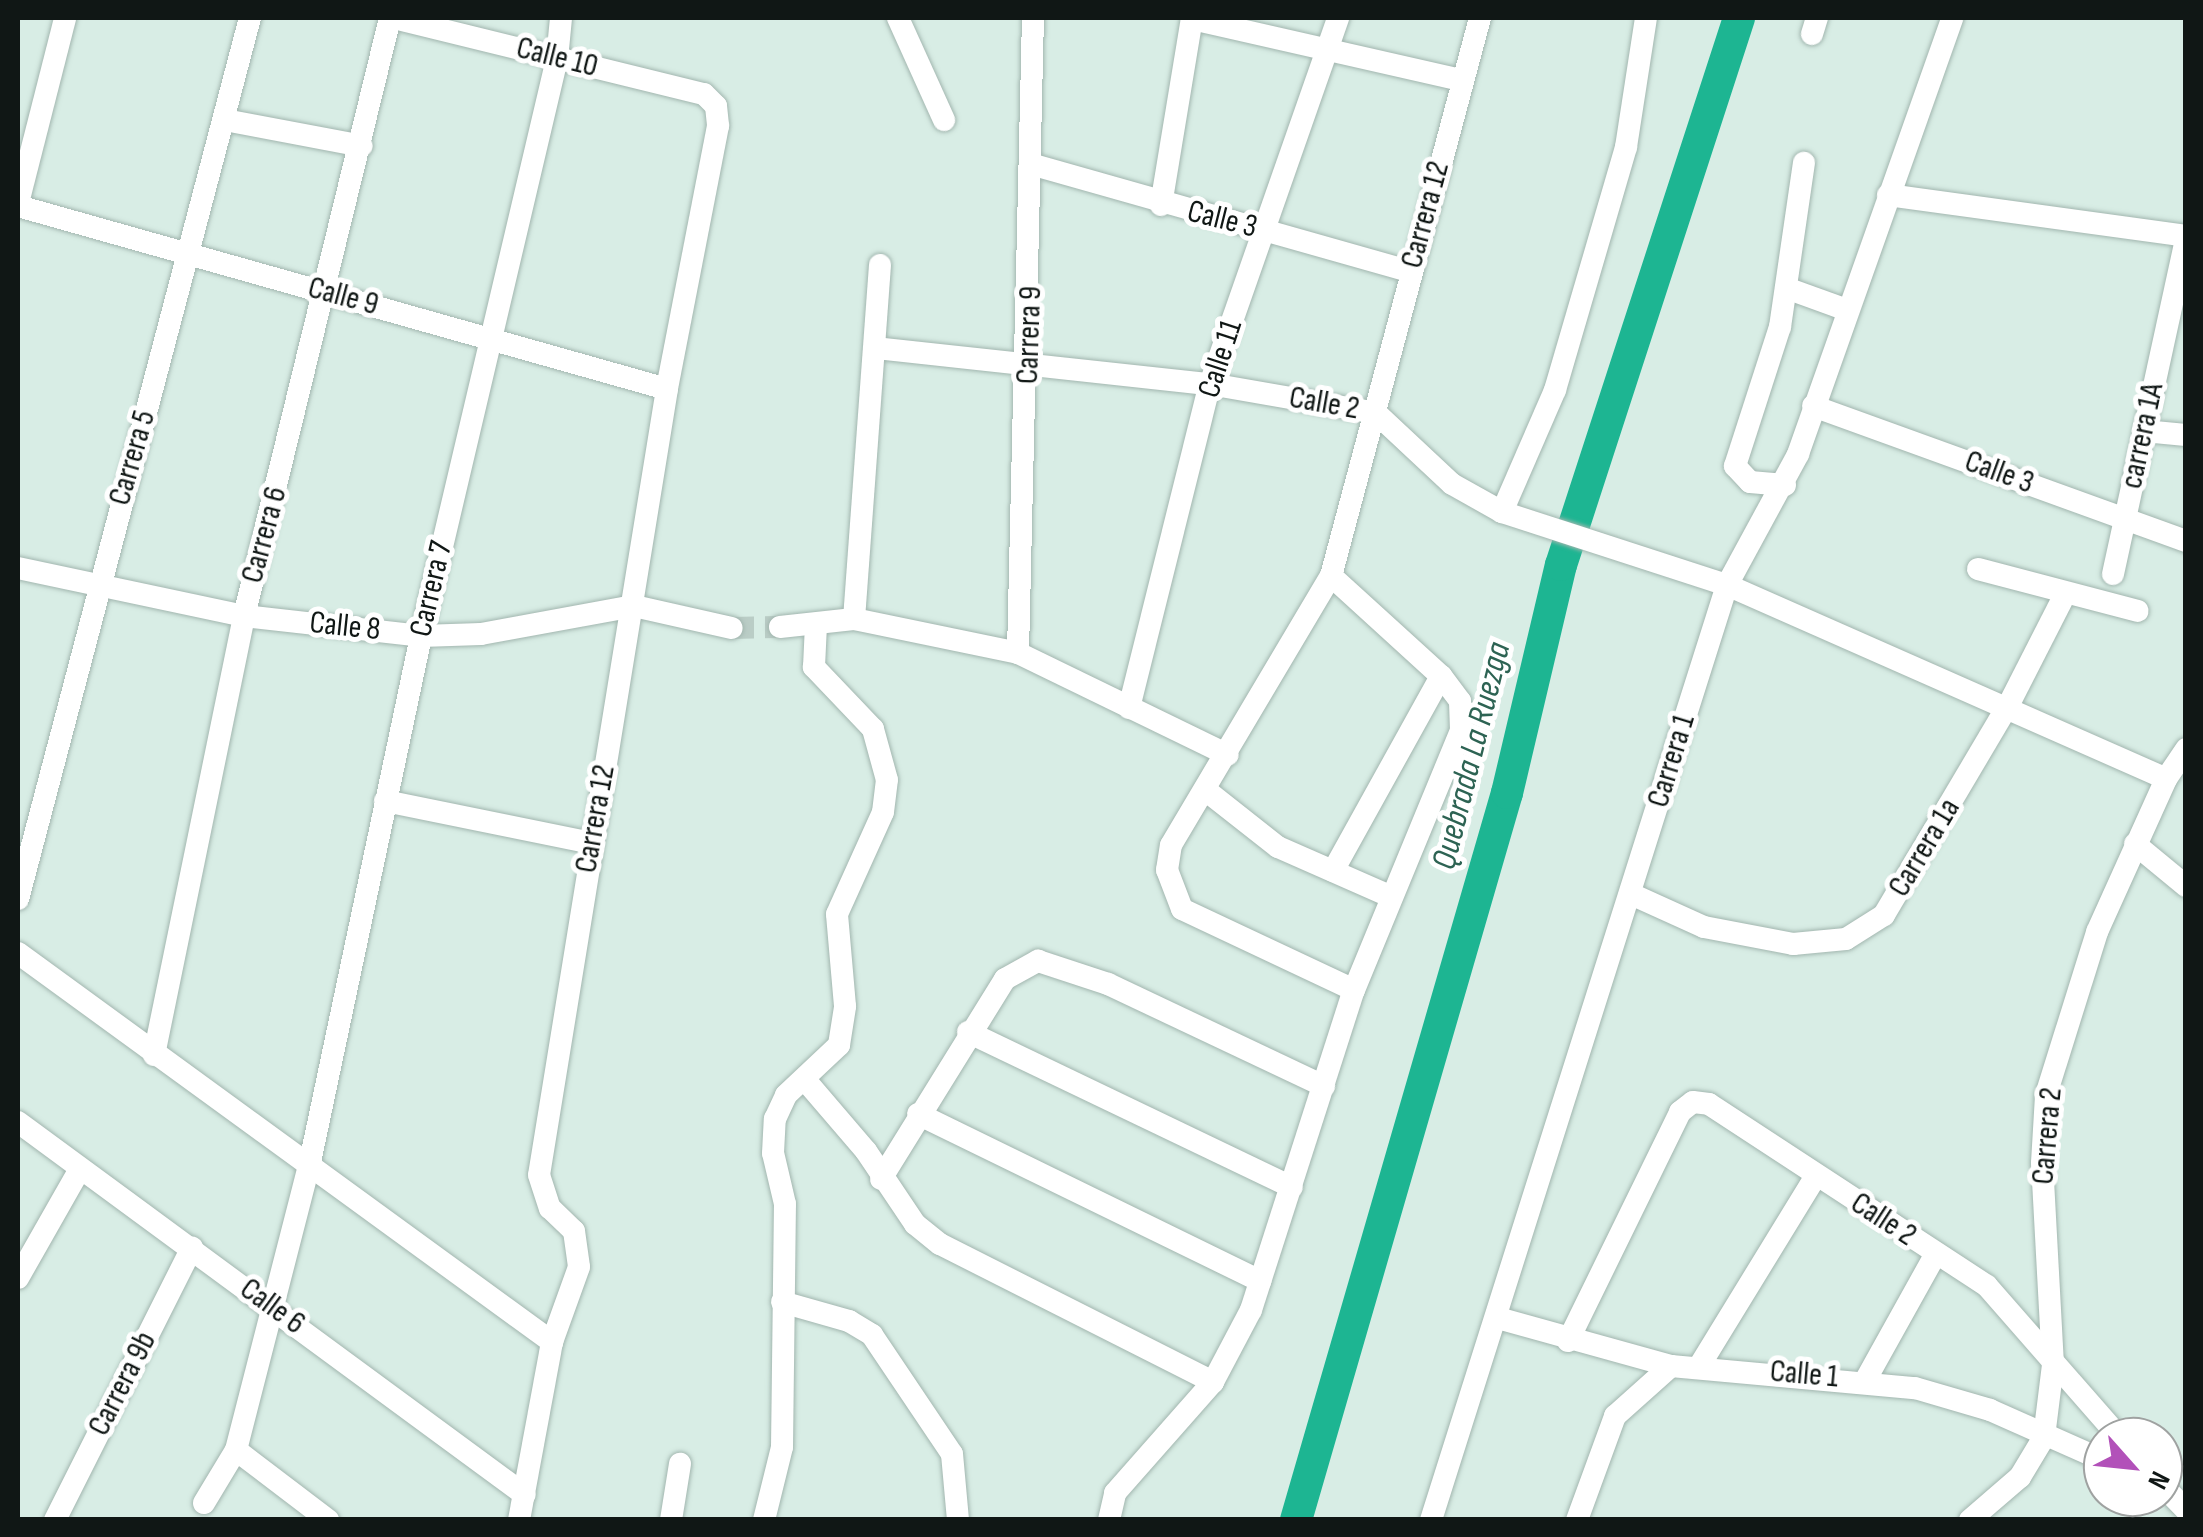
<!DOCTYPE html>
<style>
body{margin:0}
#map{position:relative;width:2203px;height:1537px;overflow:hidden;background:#d8ede5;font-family:"Sofia Sans Condensed",sans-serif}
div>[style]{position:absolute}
.river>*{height:32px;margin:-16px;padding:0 16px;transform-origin:16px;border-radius:16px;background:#1db592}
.minor-tunnel>*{height:22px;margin-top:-11px;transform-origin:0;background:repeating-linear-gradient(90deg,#bacdc6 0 22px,transparent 0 33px)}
.roads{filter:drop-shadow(0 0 2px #a2b6af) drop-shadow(0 0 2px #a2b6af)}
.minor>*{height:22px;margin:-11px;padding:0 11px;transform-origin:11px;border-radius:11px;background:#fff}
span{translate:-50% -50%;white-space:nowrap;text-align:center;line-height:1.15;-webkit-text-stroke:10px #fff;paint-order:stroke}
.street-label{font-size:32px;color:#101715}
.water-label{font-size:35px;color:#2d6353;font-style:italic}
.frame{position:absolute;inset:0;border:20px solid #101715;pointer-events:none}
.north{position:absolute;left:2083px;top:1417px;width:100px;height:100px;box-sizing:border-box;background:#fff;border:2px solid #9fa2a1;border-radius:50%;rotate:117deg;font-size:28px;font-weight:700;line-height:40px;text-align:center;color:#101715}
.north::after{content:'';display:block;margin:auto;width:35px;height:45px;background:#b251b9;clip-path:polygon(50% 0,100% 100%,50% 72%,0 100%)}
</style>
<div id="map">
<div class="river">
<div style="left:1296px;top:1520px;width:757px;rotate:-73.82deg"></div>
<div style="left:1507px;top:793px;width:234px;rotate:-76.7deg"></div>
<div style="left:1561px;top:565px;width:575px;rotate:-71.97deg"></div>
</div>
<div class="minor-tunnel">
<div style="left:732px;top:628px;width:48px;rotate:-1.2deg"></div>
</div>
<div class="roads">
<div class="minor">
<div style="left:394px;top:18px;width:319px;rotate:13.8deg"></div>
<div style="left:704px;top:94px;width:17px;rotate:45deg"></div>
<div style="left:716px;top:106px;width:20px;rotate:84deg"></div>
<div style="left:718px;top:126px;width:268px;rotate:101deg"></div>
<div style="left:667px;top:389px;width:796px;rotate:99.25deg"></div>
<div style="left:539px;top:1175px;width:35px;rotate:72deg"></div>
<div style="left:550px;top:1208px;width:33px;rotate:44deg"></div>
<div style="left:574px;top:1231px;width:36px;rotate:82deg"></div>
<div style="left:579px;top:1267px;width:80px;rotate:109.8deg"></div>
<div style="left:552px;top:1342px;width:181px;rotate:100.5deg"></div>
<div style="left:898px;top:18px;width:112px;rotate:65.7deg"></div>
<div style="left:1192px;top:19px;width:276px;rotate:12.8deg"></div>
<div style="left:1812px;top:34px;width:17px;rotate:-73deg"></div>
<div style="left:225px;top:120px;width:139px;rotate:10.7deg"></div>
<div style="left:1034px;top:165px;width:392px;rotate:15.8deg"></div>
<div style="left:1888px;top:195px;width:301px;rotate:7.8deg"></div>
<div style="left:18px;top:203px;width:191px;rotate:-75.7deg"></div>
<div style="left:1161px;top:205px;width:190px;rotate:-80.6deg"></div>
<div style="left:18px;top:206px;width:674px;rotate:15.75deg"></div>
<div style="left:880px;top:265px;width:355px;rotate:94.2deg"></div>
<div style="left:854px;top:619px;width:167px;rotate:11.7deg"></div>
<div style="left:1018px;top:653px;width:233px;rotate:25.9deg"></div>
<div style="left:1789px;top:289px;width:62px;rotate:19.9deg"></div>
<div style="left:876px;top:348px;width:336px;rotate:6.2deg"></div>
<div style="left:1210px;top:384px;width:169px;rotate:9.9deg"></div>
<div style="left:1376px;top:413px;width:104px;rotate:43.1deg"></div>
<div style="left:1452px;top:484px;width:57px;rotate:29.2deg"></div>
<div style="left:1502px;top:512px;width:237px;rotate:18deg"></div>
<div style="left:1727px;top:585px;width:480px;rotate:23.8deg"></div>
<div style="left:1813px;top:406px;width:397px;rotate:19.9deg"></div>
<div style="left:2144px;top:431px;width:42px;rotate:5.4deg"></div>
<div style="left:1785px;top:485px;width:35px;rotate:-175deg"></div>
<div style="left:1750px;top:482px;width:22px;rotate:-133deg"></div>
<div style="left:1735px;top:466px;width:146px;rotate:-72.1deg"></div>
<div style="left:1780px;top:327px;width:166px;rotate:-81.7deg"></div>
<div style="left:1502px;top:512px;width:133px;rotate:-66.5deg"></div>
<div style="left:1555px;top:390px;width:253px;rotate:-73.7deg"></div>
<div style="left:1626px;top:147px;width:131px;rotate:-81.2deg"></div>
<div style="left:18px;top:568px;width:231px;rotate:12deg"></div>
<div style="left:244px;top:616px;width:178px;rotate:6.4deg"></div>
<div style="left:421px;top:636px;width:60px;rotate:-1.9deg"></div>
<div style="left:481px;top:634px;width:156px;rotate:-10.4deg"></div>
<div style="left:634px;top:606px;width:100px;rotate:12.7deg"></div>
<div style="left:1978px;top:569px;width:165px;rotate:14.7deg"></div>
<div style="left:2113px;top:574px;width:343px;rotate:-77.7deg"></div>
<div style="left:780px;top:627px;width:74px;rotate:-6.2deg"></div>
<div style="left:1018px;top:653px;width:635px;rotate:-88.65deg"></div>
<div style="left:1129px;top:708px;width:334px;rotate:-76deg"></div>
<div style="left:1210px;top:384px;width:388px;rotate:-70.7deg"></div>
<div style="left:1208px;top:792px;width:89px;rotate:38.2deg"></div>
<div style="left:1278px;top:847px;width:124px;rotate:23.7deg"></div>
<div style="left:385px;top:801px;width:210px;rotate:11.5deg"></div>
<div style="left:2135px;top:844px;width:66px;rotate:39.5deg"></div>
<div style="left:1333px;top:871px;width:223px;rotate:-61deg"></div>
<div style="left:1631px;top:894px;width:80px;rotate:24.3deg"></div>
<div style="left:1704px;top:927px;width:91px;rotate:10.8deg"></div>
<div style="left:1793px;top:944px;width:53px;rotate:-5.4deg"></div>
<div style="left:1846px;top:939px;width:45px;rotate:-32.3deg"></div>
<div style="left:1884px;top:915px;width:245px;rotate:-59.4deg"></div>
<div style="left:2009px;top:704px;width:121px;rotate:-63deg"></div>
<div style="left:18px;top:899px;width:911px;rotate:-75.25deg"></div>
<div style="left:18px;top:953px;width:661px;rotate:36.07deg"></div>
<div style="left:1354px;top:990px;width:190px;rotate:-154.8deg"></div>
<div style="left:1182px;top:909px;width:42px;rotate:-111deg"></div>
<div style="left:1167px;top:870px;width:25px;rotate:-81deg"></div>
<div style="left:1171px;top:845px;width:313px;rotate:-59.3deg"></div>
<div style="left:1331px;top:576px;width:578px;rotate:-75.05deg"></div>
<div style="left:968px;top:1032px;width:359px;rotate:25.6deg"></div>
<div style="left:154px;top:1055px;width:448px;rotate:-78.4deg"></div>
<div style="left:244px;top:616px;width:616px;rotate:-76.28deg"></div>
<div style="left:806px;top:1081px;width:92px;rotate:49.4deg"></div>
<div style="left:866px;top:1151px;width:88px;rotate:56.1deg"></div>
<div style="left:915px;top:1224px;width:32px;rotate:39deg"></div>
<div style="left:940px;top:1244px;width:306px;rotate:26.8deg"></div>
<div style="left:918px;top:1114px;width:381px;rotate:26deg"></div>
<div style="left:18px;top:1122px;width:629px;rotate:36.34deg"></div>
<div style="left:881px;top:1179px;width:235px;rotate:-58.2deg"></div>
<div style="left:1005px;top:979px;width:38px;rotate:-29deg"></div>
<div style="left:1038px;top:961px;width:74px;rotate:18.2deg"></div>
<div style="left:1108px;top:984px;width:239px;rotate:25.3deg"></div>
<div style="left:18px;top:1278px;width:125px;rotate:-60.4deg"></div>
<div style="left:782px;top:1302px;width:70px;rotate:15.8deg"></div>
<div style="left:849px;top:1321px;width:27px;rotate:31deg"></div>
<div style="left:872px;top:1335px;width:143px;rotate:56.1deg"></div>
<div style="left:952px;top:1454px;width:66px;rotate:84.8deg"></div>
<div style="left:1498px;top:1318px;width:180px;rotate:15.5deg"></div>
<div style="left:1671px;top:1366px;width:245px;rotate:5.2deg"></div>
<div style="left:1915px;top:1388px;width:78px;rotate:16.3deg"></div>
<div style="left:1990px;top:1410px;width:124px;rotate:23.9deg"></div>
<div style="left:1568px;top:1341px;width:255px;rotate:-63.9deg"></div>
<div style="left:1680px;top:1112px;width:16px;rotate:-38deg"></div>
<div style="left:1693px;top:1102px;width:16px;rotate:7deg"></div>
<div style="left:1709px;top:1104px;width:332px;rotate:33.2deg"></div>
<div style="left:1987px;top:1286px;width:201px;rotate:48.8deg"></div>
<div style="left:1700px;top:1365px;width:222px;rotate:-58.5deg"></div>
<div style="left:1865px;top:1381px;width:144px;rotate:-60.9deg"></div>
<div style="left:236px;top:1450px;width:116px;rotate:37.3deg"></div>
<div style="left:2163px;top:1486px;width:33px;rotate:46deg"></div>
<div style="left:204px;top:1503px;width:62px;rotate:-58.9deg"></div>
<div style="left:236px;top:1450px;width:297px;rotate:-75.6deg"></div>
<div style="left:310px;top:1162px;width:538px;rotate:-78.08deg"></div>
<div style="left:421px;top:636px;width:593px;rotate:-76.74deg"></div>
<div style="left:557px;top:59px;width:41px;rotate:-84.4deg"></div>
<div style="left:55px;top:1520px;width:305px;rotate:-63.3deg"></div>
<div style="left:671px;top:1520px;width:57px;rotate:-80.9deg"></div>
<div style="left:764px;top:1520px;width:75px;rotate:-76.1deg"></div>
<div style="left:782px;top:1447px;width:243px;rotate:-89.3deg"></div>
<div style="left:785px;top:1204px;width:52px;rotate:-103.2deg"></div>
<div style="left:773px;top:1153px;width:34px;rotate:-87deg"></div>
<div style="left:775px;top:1119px;width:26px;rotate:-65deg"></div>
<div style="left:786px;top:1095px;width:73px;rotate:-43.3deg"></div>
<div style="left:839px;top:1045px;width:39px;rotate:-81deg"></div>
<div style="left:845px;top:1006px;width:92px;rotate:-95deg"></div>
<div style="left:837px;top:914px;width:112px;rotate:-65.7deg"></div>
<div style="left:883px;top:812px;width:32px;rotate:-83deg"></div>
<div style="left:887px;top:780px;width:53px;rotate:-105.4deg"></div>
<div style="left:873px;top:729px;width:86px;rotate:-133.6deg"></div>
<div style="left:814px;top:667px;width:42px;rotate:-87.3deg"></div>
<div style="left:1109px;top:1520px;width:28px;rotate:-77deg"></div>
<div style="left:1115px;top:1493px;width:148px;rotate:-48.6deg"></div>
<div style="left:1213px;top:1382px;width:81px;rotate:-62.2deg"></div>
<div style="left:1251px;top:1310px;width:336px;rotate:-72.2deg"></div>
<div style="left:1354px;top:990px;width:281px;rotate:-67.6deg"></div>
<div style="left:1461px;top:730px;width:29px;rotate:-92deg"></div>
<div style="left:1460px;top:701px;width:31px;rotate:-127deg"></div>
<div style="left:1441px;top:676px;width:149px;rotate:-137.7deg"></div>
<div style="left:1431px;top:1520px;width:981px;rotate:-72.43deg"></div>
<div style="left:1727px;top:585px;width:149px;rotate:-61.5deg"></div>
<div style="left:1798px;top:454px;width:462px;rotate:-70.5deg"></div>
<div style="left:1577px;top:1520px;width:111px;rotate:-69.9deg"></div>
<div style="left:1615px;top:1416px;width:75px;rotate:-41.8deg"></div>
<div style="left:1970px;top:1520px;width:66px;rotate:-40.7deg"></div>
<div style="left:2020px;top:1477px;width:47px;rotate:-59deg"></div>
<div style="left:2044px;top:1437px;width:73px;rotate:-82.9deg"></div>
<div style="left:2053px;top:1365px;width:202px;rotate:-93.1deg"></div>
<div style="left:2042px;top:1163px;width:68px;rotate:-86.6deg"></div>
<div style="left:2046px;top:1095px;width:171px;rotate:-72.6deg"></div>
<div style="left:2097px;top:932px;width:168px;rotate:-65.7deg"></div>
<div style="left:2166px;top:779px;width:36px;rotate:-56deg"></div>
</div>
</div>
<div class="street-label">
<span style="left:557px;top:58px;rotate:14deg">Calle 10</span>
<span style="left:1426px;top:215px;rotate:-75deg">Carrera 12</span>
<span style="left:1222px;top:220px;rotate:14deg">Calle 3</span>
<span style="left:343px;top:297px;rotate:15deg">Calle 9</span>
<span style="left:1030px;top:335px;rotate:-88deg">Carrera 9</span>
<span style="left:1221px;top:359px;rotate:-72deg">Calle 11</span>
<span style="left:1324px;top:404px;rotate:10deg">Calle 2</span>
<span style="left:2143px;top:436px;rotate:-78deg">carrera 1A</span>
<span style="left:133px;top:458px;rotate:-74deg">Carrera 5</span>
<span style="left:1999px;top:473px;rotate:20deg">Calle 3</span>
<span style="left:265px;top:535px;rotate:-75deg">Carrera 6</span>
<span style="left:432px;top:589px;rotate:-77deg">Carrera 7</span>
<span style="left:345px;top:627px;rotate:6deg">Calle 8</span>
<span style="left:1672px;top:761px;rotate:-73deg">Carrera 1</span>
<span style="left:596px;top:819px;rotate:-80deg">Carrera 12</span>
<span style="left:1925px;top:848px;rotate:-59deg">Carrera 1a</span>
<span style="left:2048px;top:1136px;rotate:-85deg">Carrera 2</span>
<span style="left:1883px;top:1220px;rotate:33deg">Calle 2</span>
<span style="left:272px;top:1307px;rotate:36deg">Calle 6</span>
<span style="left:1804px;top:1375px;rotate:5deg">Calle 1</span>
<span style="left:123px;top:1384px;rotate:-63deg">Carrera 9b</span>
</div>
<div class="water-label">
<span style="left:1472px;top:756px;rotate:-76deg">Quebrada La Ruezga</span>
</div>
<div class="frame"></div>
<div class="north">N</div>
</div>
